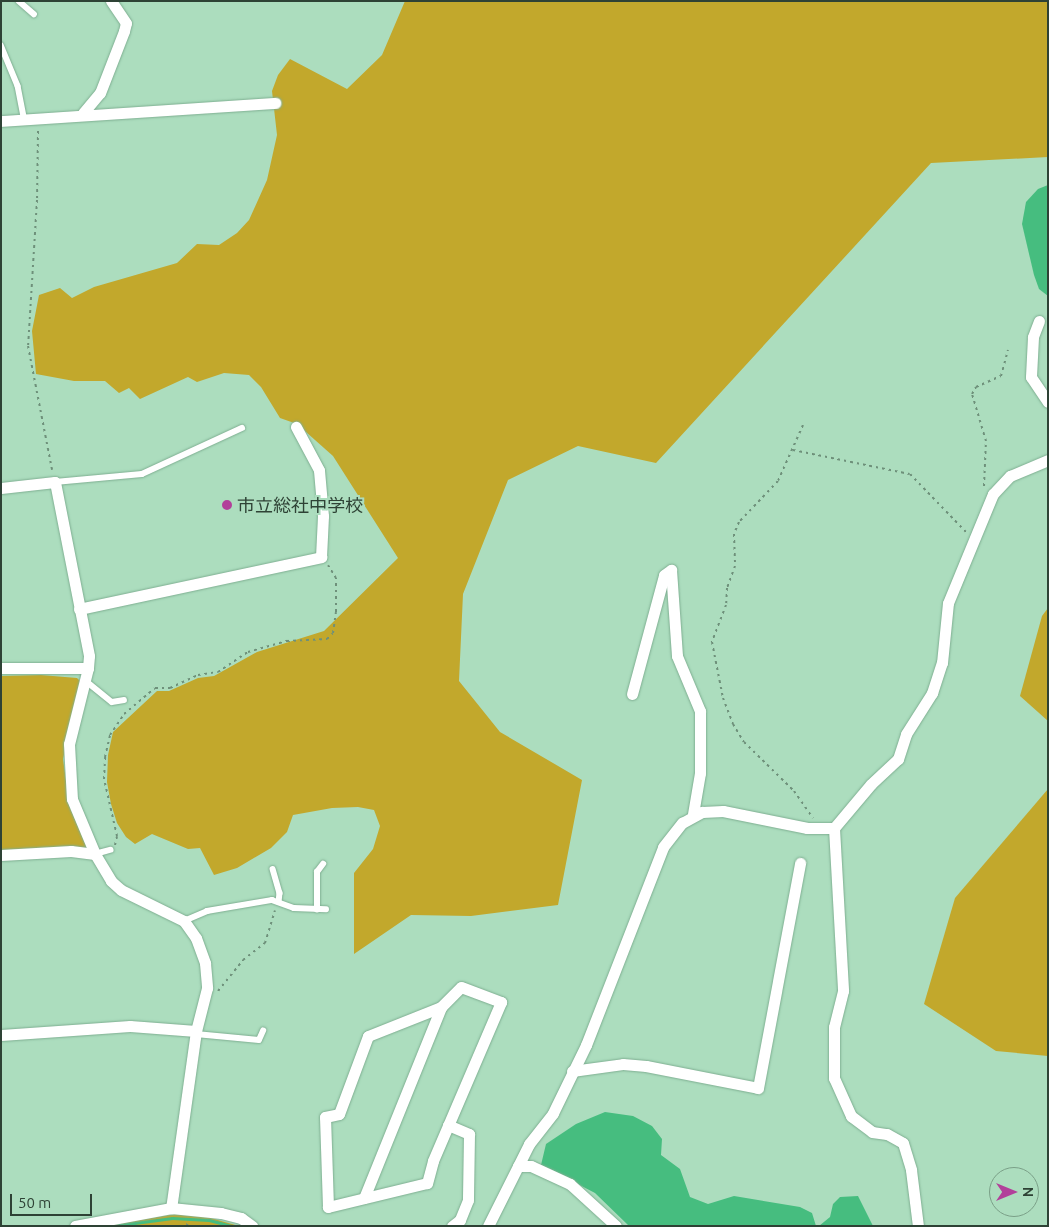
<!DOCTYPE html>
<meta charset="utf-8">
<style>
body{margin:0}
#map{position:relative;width:1049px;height:1227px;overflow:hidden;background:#acddbe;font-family:Ubuntu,"Noto Sans JP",sans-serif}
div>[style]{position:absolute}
.green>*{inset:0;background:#c2a82c}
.water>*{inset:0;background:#46bd7f}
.stream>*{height:3px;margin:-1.5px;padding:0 1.5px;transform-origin:1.5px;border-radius:1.5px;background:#46bd7f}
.path>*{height:2px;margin-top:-1px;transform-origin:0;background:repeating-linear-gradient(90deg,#6e907a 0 2.5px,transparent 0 6.5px)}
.roads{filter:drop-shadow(0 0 1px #7eae91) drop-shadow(0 0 1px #7eae91)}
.service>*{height:5.5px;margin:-2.75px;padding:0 2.75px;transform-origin:2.75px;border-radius:2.75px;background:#fff}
.minor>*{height:11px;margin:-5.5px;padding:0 5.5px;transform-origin:5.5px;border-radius:5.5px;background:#fff}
.dots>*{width:14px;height:14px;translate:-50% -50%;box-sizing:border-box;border:2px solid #acddbe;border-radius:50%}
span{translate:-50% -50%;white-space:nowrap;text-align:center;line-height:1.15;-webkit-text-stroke:4px #acddbe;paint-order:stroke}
.poi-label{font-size:18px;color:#2e4235}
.left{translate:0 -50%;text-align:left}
.frame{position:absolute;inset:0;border:2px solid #2e4235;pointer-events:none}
.north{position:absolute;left:989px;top:1167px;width:50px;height:50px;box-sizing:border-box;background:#acddbe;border:1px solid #7a9f87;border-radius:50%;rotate:90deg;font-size:14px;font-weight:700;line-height:20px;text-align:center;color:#2e4235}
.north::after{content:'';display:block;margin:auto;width:18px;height:22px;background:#b2409a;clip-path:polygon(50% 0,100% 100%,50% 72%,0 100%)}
.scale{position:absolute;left:10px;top:1194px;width:82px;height:22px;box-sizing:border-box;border:2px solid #2e4235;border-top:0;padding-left:6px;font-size:15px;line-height:18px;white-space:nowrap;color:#2e4235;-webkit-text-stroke:4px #acddbe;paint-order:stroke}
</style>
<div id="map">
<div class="green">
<div style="clip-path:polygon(405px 1px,1048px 1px,1048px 157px,931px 163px,656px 463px,578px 446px,508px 480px,463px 594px,459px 681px,500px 732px,582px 780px,558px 905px,471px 916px,411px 915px,354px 954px,354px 873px,373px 849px,380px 826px,374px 810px,358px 807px,332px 808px,293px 815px,287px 832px,271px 848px,237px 868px,214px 875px,200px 848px,188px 849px,152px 834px,135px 844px,126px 837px,117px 823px,111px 804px,107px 782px,108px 755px,113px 732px,157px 691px,169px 691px,198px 678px,214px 676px,257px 652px,324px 631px,398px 558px,333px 456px,297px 424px,280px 418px,261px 387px,249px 375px,224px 373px,197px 382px,188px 377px,140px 399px,129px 388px,119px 393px,105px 381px,74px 381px,36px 374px,32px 331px,39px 295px,60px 288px,72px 298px,94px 287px,177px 263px,197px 244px,219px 245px,237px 233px,249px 220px,267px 180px,277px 135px,272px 91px,278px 75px,290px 59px,347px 89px,382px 55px)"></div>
<div style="clip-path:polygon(1048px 608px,1048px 721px,1020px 696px,1042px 616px)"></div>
<div style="clip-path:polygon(41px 675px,77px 678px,81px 682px,63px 759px,70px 808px,88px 848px,1px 853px,1px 676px)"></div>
<div style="clip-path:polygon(1048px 789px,1048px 1056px,996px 1051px,924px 1004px,955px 898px)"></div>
<div style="clip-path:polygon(176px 1214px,200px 1215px,239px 1226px,101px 1226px)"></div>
</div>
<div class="water">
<div style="clip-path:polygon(1048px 185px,1048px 296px,1039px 289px,1034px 275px,1022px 224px,1026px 202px,1038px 189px)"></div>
<div style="clip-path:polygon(605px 1112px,633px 1116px,652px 1126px,662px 1139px,661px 1155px,680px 1169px,690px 1197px,708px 1204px,734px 1196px,800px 1207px,812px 1213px,816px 1226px,629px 1226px,595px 1193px,541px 1165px,546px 1144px,576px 1124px)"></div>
<div style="clip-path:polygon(858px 1196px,873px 1226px,819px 1226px,830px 1217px,833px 1204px,840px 1197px)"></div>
</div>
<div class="stream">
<div style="left:112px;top:1226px;width:61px;rotate:-7.6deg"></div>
<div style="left:172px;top:1218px;width:37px;rotate:3deg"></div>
<div style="left:209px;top:1220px;width:23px;rotate:15deg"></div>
</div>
<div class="path">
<div style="left:38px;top:131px;width:69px;rotate:90.8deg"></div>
<div style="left:37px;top:200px;width:146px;rotate:93.5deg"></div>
<div style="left:28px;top:346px;width:126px;rotate:79deg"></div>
<div style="left:803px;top:425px;width:61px;rotate:114.1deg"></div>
<div style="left:778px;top:481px;width:57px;rotate:133.6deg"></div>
<div style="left:739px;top:522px;width:13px;rotate:113deg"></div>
<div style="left:734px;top:534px;width:32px;rotate:88deg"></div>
<div style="left:735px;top:566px;width:23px;rotate:110deg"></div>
<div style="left:727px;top:588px;width:17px;rotate:93deg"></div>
<div style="left:726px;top:605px;width:40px;rotate:111deg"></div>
<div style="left:712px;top:642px;width:57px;rotate:78.9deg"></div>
<div style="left:723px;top:698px;width:28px;rotate:69deg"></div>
<div style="left:733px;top:724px;width:21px;rotate:59deg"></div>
<div style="left:744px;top:742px;width:70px;rotate:44.4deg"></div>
<div style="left:794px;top:791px;width:33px;rotate:55deg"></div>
<div style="left:793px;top:450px;width:119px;rotate:11.6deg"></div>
<div style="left:910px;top:474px;width:81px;rotate:46deg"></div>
<div style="left:984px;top:486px;width:45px;rotate:-87.5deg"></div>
<div style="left:986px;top:441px;width:49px;rotate:-106.6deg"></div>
<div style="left:972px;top:394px;width:8px;rotate:-60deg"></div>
<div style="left:976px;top:387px;width:27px;rotate:-24deg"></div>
<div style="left:1001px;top:376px;width:27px;rotate:-75deg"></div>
<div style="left:115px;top:845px;width:9px;rotate:-77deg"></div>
<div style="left:117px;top:836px;width:58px;rotate:-102.8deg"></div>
<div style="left:104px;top:779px;width:22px;rotate:-87deg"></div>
<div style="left:105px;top:757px;width:23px;rotate:-77deg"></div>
<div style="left:110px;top:735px;width:25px;rotate:-56deg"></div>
<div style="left:124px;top:714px;width:40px;rotate:-40deg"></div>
<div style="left:155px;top:688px;width:15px"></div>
<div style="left:170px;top:688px;width:31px;rotate:-25deg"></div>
<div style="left:198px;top:675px;width:20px;rotate:-9deg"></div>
<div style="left:218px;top:672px;width:36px;rotate:-34deg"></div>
<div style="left:248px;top:652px;width:41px;rotate:-15.8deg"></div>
<div style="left:287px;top:641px;width:40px;rotate:-2.9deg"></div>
<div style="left:327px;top:639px;width:8px;rotate:-45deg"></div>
<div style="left:333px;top:633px;width:21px;rotate:-82deg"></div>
<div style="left:336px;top:612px;width:34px;rotate:-90deg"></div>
<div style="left:336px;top:578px;width:15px;rotate:-122deg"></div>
<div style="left:218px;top:991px;width:40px;rotate:-51deg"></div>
<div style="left:243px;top:960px;width:28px;rotate:-38deg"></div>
<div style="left:265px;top:943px;width:34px;rotate:-73deg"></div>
<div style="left:187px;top:1226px;width:6px;rotate:-81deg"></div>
</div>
<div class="roads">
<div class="service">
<div style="left:19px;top:1px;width:20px;rotate:41deg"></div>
<div style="left:1px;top:45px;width:44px;rotate:67.5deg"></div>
<div style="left:18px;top:86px;width:33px;rotate:79deg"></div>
<div style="left:55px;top:482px;width:87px;rotate:-5.3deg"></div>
<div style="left:142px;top:474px;width:110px;rotate:-24.7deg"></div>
<div style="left:86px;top:681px;width:33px;rotate:39deg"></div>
<div style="left:112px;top:702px;width:12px;rotate:-9deg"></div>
<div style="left:95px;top:854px;width:16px;rotate:-15deg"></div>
<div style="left:273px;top:869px;width:25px;rotate:74deg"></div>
<div style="left:280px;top:893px;width:9px;rotate:96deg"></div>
<div style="left:317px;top:910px;width:38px;rotate:-90deg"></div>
<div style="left:317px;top:872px;width:10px;rotate:-53deg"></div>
<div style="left:184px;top:921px;width:25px;rotate:-23deg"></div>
<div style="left:207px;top:911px;width:66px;rotate:-9.6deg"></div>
<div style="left:272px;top:900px;width:23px;rotate:20deg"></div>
<div style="left:294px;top:908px;width:32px;rotate:2deg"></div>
<div style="left:196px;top:1034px;width:63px;rotate:5.4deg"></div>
<div style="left:259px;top:1040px;width:10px;rotate:-66deg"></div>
</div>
<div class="minor">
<div style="left:83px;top:113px;width:26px;rotate:-50deg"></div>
<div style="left:100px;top:93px;width:66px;rotate:-68.8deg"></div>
<div style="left:124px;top:31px;width:8px;rotate:-76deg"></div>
<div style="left:126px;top:23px;width:27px;rotate:-124deg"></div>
<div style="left:1px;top:121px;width:275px;rotate:-3.8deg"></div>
<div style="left:1039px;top:321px;width:17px;rotate:111deg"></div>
<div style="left:1033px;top:337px;width:40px;rotate:92.9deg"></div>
<div style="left:1031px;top:377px;width:30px;rotate:56deg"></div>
<div style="left:1px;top:488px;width:54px;rotate:-6.3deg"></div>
<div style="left:55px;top:482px;width:177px;rotate:78.9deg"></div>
<div style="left:89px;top:656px;width:12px;rotate:95deg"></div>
<div style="left:88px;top:668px;width:87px;rotate:180deg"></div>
<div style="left:79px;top:609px;width:248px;rotate:-12.1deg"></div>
<div style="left:321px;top:557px;width:41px;rotate:-87.2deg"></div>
<div style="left:323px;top:516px;width:46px;rotate:-95deg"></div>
<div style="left:319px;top:470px;width:49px;rotate:-118.1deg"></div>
<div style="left:88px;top:668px;width:78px;rotate:104deg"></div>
<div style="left:69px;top:744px;width:55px;rotate:86.9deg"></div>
<div style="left:72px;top:799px;width:60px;rotate:67.3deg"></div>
<div style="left:95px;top:854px;width:31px;rotate:59deg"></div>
<div style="left:111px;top:881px;width:13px;rotate:42deg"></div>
<div style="left:121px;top:890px;width:70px;rotate:26.2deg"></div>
<div style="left:184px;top:921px;width:21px;rotate:55deg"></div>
<div style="left:196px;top:938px;width:27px;rotate:70deg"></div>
<div style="left:205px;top:963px;width:25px;rotate:85deg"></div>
<div style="left:207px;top:988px;width:44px;rotate:104.3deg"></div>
<div style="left:196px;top:1031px;width:179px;rotate:98deg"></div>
<div style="left:632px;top:694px;width:123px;rotate:-74.9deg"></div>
<div style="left:664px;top:575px;width:9px;rotate:-36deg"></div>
<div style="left:671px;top:570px;width:86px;rotate:86deg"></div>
<div style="left:677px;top:656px;width:60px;rotate:67.3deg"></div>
<div style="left:700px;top:711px;width:62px;rotate:90deg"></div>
<div style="left:700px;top:773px;width:42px;rotate:99.7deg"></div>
<div style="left:834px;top:828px;width:163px;rotate:86.8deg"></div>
<div style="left:843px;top:991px;width:37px;rotate:104deg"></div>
<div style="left:834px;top:1027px;width:51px;rotate:90deg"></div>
<div style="left:834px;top:1078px;width:42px;rotate:65.9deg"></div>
<div style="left:851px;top:1116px;width:26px;rotate:37deg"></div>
<div style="left:872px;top:1132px;width:15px;rotate:8deg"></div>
<div style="left:887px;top:1134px;width:18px;rotate:29deg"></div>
<div style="left:903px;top:1143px;width:28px;rotate:73deg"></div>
<div style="left:911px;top:1170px;width:56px;rotate:82.9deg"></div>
<div style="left:1px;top:855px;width:70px;rotate:-3.3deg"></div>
<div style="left:71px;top:851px;width:24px;rotate:7deg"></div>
<div style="left:461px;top:987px;width:43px;rotate:20.6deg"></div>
<div style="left:501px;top:1002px;width:173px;rotate:113.2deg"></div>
<div style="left:433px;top:1161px;width:23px;rotate:105deg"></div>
<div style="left:427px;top:1183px;width:102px;rotate:166.4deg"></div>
<div style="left:328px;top:1207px;width:90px;rotate:-91.9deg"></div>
<div style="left:325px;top:1117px;width:14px;rotate:-12deg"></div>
<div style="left:339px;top:1114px;width:83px;rotate:-69.6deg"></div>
<div style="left:368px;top:1036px;width:79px;rotate:-21.7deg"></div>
<div style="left:441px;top:1007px;width:28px;rotate:-45deg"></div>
<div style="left:1px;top:1035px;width:129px;rotate:-4deg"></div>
<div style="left:130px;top:1026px;width:66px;rotate:4.3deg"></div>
<div style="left:572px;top:1071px;width:51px;rotate:-7.8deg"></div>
<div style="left:623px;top:1064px;width:23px;rotate:5deg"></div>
<div style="left:646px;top:1066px;width:114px;rotate:11.1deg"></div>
<div style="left:758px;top:1088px;width:229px;rotate:-79.4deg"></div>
<div style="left:448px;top:1125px;width:23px;rotate:23deg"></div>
<div style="left:469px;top:1134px;width:66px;rotate:90.9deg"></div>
<div style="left:468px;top:1200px;width:22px;rotate:112deg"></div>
<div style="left:460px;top:1220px;width:10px;rotate:143deg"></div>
<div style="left:518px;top:1166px;width:13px"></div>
<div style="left:531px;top:1166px;width:43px;rotate:24.8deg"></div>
<div style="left:570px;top:1184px;width:62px;rotate:42.4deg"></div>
<div style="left:364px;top:1198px;width:206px;rotate:-68deg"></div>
<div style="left:75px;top:1226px;width:98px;rotate:-10.6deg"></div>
<div style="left:171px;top:1208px;width:50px;rotate:5.7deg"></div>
<div style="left:221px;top:1213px;width:21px;rotate:14deg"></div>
<div style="left:241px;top:1218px;width:14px;rotate:36deg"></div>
<div style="left:488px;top:1226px;width:92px;rotate:-63.4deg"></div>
<div style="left:529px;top:1144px;width:39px;rotate:-52deg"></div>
<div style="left:553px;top:1113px;width:76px;rotate:-64.1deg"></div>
<div style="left:586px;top:1045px;width:212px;rotate:-68.7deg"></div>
<div style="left:663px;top:847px;width:31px;rotate:-52deg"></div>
<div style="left:682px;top:823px;width:23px;rotate:-29deg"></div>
<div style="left:702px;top:812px;width:21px;rotate:-3deg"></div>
<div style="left:723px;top:811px;width:86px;rotate:11.4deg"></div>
<div style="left:807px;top:828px;width:27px"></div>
<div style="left:834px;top:828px;width:57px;rotate:-49.9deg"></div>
<div style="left:871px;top:784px;width:37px;rotate:-43deg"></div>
<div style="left:898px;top:759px;width:26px;rotate:-72deg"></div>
<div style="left:906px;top:734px;width:49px;rotate:-57.6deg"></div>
<div style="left:932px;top:693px;width:32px;rotate:-72deg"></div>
<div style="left:942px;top:663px;width:60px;rotate:-84.3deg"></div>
<div style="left:948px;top:603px;width:118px;rotate:-67.6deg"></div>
<div style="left:993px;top:494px;width:25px;rotate:-47deg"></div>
<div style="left:1010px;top:476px;width:41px;rotate:-22.8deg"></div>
</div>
</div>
<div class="dots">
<div style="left:227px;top:505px;background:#b2409a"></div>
</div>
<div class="poi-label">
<span class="left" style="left:237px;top:505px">市立総社中学校</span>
</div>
<div class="frame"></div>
<div class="north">N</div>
<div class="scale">50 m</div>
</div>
